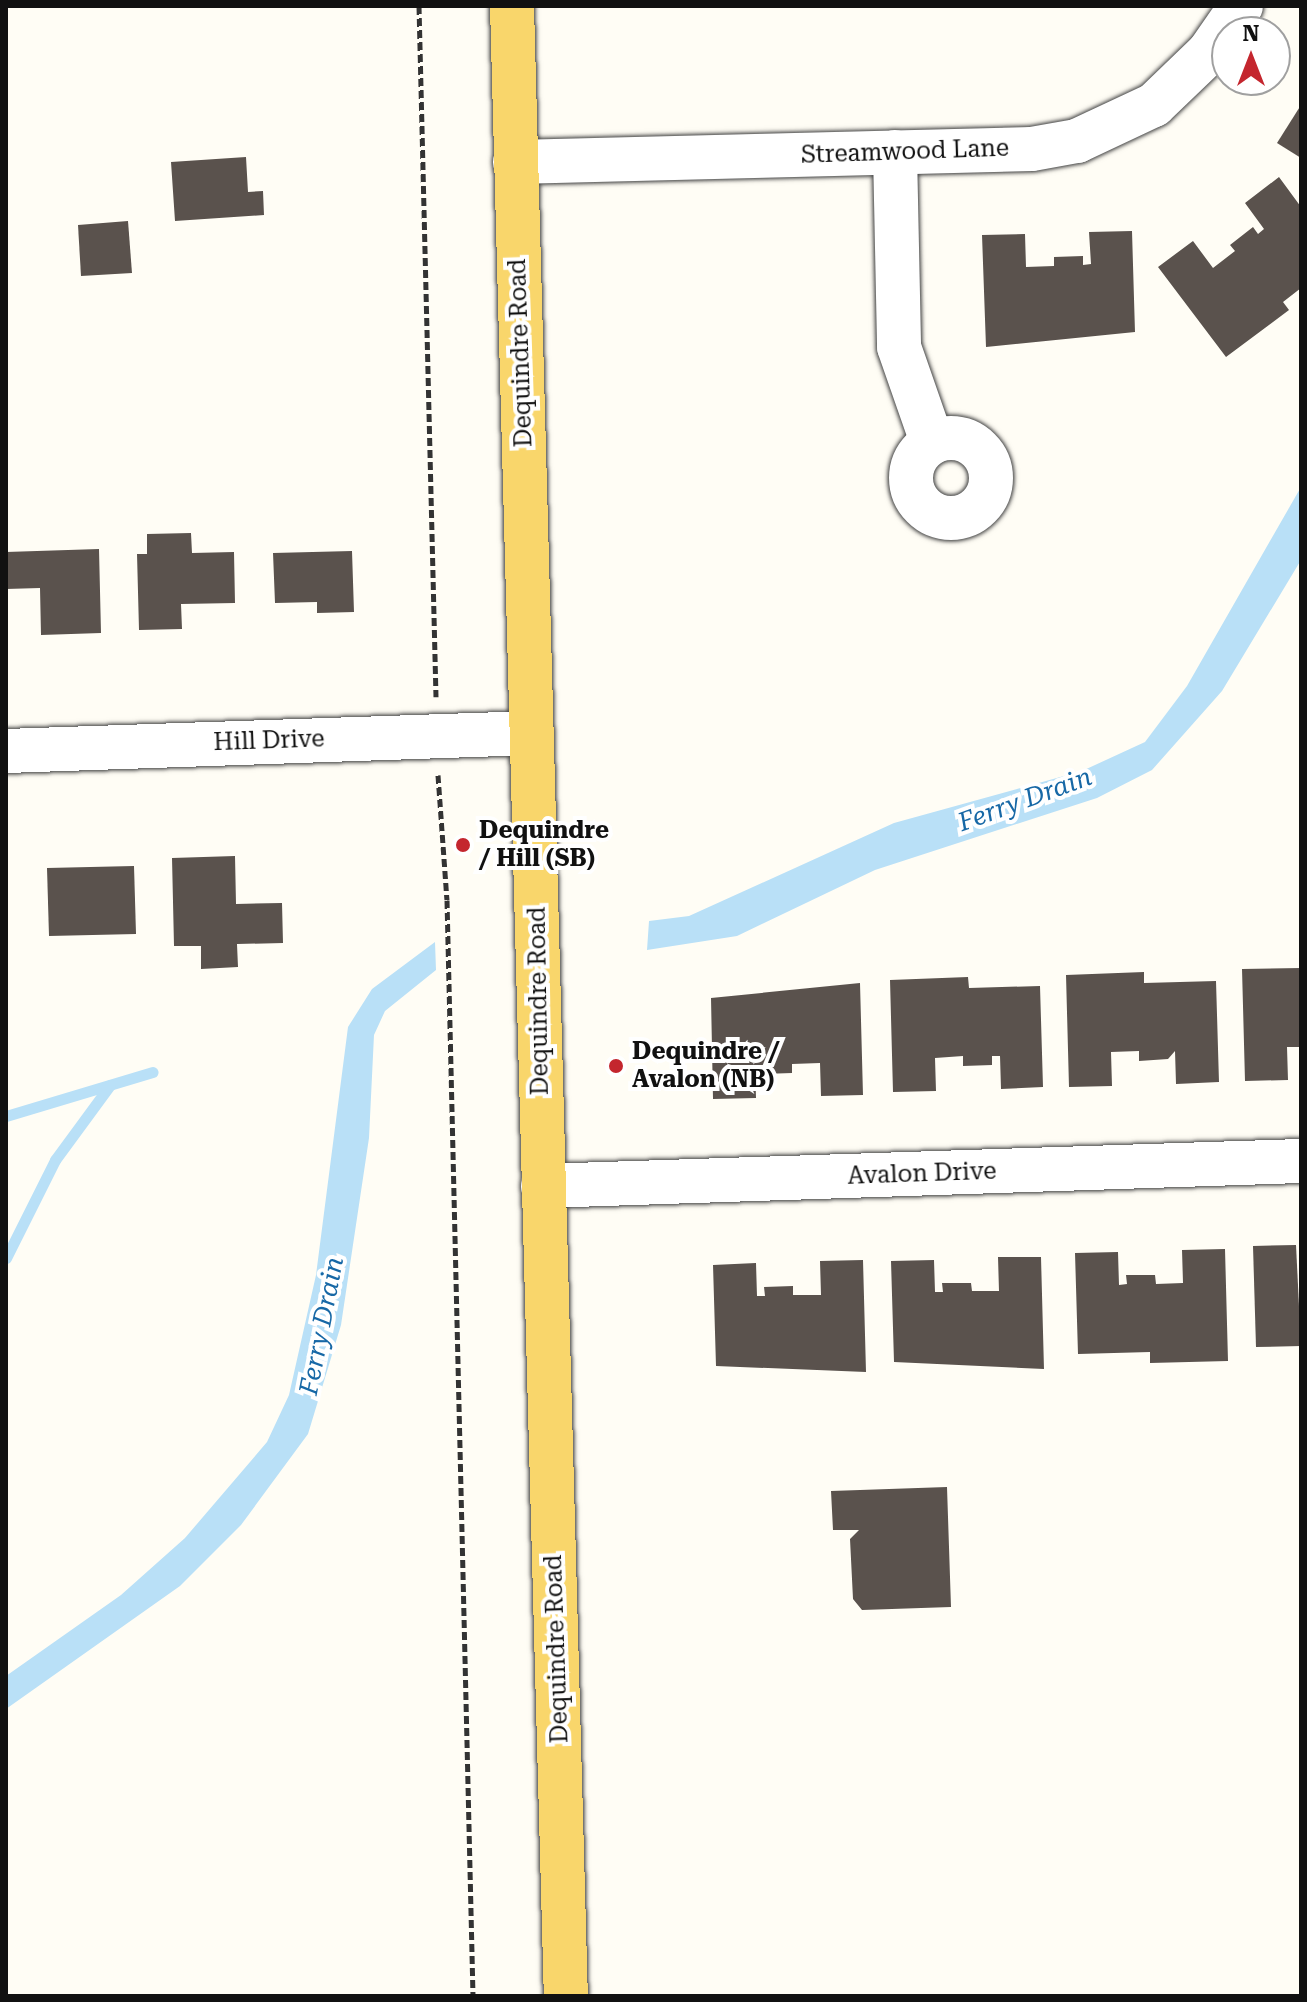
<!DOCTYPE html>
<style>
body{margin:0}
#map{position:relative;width:1307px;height:2002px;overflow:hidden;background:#fffdf5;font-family:"Roboto Serif",serif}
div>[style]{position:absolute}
.water>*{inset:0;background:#b9e0f7}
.stream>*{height:11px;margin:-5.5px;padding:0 5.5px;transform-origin:5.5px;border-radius:5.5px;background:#b9e0f7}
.building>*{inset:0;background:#5a524d}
.path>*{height:5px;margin-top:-2.5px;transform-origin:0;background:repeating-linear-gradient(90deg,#333 0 8px,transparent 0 12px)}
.roads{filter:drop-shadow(0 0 2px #444) drop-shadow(0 0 2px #444)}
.minor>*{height:44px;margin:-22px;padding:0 22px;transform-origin:22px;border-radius:22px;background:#fff}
.minor>.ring{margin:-22px;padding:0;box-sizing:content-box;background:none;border:44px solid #fff;border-radius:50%}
.major>*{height:44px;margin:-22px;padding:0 22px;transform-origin:22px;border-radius:22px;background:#f9d66b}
.dots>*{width:22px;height:22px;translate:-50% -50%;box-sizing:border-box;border:4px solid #fff;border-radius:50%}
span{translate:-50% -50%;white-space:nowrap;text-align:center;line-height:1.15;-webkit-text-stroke:8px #fff;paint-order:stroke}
.street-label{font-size:24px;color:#111}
.poi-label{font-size:24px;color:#111;font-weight:700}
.left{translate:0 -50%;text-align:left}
.water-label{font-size:26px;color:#1768a6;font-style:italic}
.frame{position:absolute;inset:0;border:8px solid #111;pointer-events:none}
.north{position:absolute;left:1211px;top:16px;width:80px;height:80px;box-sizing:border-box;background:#fff;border:2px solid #a0a0a0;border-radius:50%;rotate:0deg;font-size:22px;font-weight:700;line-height:32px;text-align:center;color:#111}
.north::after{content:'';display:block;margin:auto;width:28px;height:36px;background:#c4262e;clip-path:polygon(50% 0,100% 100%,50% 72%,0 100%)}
</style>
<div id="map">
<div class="water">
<div style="clip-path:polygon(1301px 487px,1301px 560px,1222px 691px,1152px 770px,1097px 798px,875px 870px,737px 936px,647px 950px,649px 921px,689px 916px,894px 823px,1082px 771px,1145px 742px,1187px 686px)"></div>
<div style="clip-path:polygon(435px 942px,436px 970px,385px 1011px,374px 1035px,369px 1138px,341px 1325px,308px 1434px,241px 1525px,180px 1586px,6px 1709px,6px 1676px,121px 1595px,185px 1538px,267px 1442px,289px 1395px,316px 1275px,348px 1027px,372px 989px)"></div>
</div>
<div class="stream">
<div style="left:6px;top:1116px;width:153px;rotate:-16.7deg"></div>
<div style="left:6px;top:1258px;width:110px;rotate:-63.4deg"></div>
<div style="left:55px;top:1160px;width:93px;rotate:-53.7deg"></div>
</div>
<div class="building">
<div style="clip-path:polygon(1301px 105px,1301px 158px,1277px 143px)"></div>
<div style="clip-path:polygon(246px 157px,248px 192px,263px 191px,264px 215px,175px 221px,171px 162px)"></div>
<div style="clip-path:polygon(1279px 177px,1301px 207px,1301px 288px,1283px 302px,1289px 310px,1226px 357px,1158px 267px,1193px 241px,1213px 268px,1235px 251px,1230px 245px,1253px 227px,1258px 234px,1264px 229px,1245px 203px)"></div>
<div style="clip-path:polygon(128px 221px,132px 273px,81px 276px,78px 225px)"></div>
<div style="clip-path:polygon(1132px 231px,1135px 332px,986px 347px,982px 235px,1025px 234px,1026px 267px,1054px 266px,1054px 257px,1083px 256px,1083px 265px,1091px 264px,1089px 232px)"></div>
<div style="clip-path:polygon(191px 533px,192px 553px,234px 552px,235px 603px,181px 604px,182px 629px,139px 630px,137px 554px,147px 554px,147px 534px)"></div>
<div style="clip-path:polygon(99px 549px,101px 633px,41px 635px,40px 588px,6px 589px,6px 552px)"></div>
<div style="clip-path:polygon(352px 551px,354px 612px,317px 613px,317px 602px,275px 603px,273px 553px)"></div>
<div style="clip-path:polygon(235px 856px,236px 904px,282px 903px,283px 943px,237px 944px,238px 967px,201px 969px,201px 946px,174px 946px,172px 858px)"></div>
<div style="clip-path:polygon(134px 866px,136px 934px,49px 936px,47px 868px)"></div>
<div style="clip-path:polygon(1301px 968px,1301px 1047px,1287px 1047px,1288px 1080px,1245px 1081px,1242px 969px)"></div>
<div style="clip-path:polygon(1144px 972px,1144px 983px,1216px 981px,1219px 1082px,1176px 1084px,1175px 1051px,1168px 1059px,1139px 1061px,1139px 1051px,1111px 1052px,1112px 1086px,1069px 1087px,1066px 975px)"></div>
<div style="clip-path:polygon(968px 977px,969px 988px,1040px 986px,1043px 1087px,1001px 1089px,1000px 1056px,992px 1056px,992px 1065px,963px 1066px,963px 1056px,935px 1058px,936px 1091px,893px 1092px,890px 980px)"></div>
<div style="clip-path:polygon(860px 983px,863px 1095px,821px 1096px,820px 1063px,792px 1064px,792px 1073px,763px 1074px,763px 1065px,755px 1065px,756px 1098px,713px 1099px,711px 998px)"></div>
<div style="clip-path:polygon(1296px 1245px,1301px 1346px,1256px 1347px,1253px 1246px)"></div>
<div style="clip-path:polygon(1225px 1249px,1228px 1361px,1150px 1363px,1150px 1352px,1078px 1354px,1075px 1253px,1118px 1252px,1119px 1285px,1127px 1284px,1126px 1275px,1155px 1275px,1156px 1284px,1183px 1283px,1182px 1250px)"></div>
<div style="clip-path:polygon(998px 1257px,1041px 1257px,1044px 1369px,894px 1362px,891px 1261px,934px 1260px,935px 1292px,943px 1292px,942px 1283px,971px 1283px,972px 1291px,999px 1291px)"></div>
<div style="clip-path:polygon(863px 1260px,866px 1372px,716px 1366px,713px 1265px,756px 1263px,757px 1296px,765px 1296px,764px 1287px,793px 1286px,793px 1295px,821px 1295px,820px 1261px)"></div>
<div style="clip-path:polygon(947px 1487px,951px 1607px,862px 1610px,853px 1599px,850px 1539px,859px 1530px,833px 1530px,831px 1491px)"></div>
</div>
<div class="path">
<div style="left:419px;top:6px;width:691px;rotate:88.59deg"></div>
<div style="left:438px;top:775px;width:125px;rotate:85.9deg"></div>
<div style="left:447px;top:900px;width:1096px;rotate:88.64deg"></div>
</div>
<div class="roads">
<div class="minor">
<div style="left:895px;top:152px;width:195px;rotate:88.8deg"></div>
<div style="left:899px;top:347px;width:101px;rotate:70.8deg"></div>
<div style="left:515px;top:162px;width:517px;rotate:-1.44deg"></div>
<div style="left:1032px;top:149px;width:46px;rotate:-10.1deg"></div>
<div style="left:1077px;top:141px;width:85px;rotate:-25.1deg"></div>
<div style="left:1154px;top:105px;width:76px;rotate:-43.9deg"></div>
<div style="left:1209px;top:52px;width:56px;rotate:-55.2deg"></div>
<div class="ring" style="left:911px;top:438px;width:36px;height:36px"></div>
<div style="left:6px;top:751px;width:526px;rotate:-1.96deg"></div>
<div style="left:543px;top:1186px;width:758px;rotate:-1.89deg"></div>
</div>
<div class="major">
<div style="left:512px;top:6px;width:1991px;rotate:88.45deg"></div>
</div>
</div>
<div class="dots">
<div style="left:463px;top:845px;background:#c4262e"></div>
<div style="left:616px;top:1066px;background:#c4262e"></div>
</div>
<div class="street-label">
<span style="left:905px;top:152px;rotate:-2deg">Streamwood Lane</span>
<span style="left:521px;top:353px;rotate:-92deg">Dequindre Road</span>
<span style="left:269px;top:741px;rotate:-2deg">Hill Drive</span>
<span style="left:539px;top:1001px;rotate:-91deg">Dequindre Road</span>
<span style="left:922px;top:1174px;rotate:-2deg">Avalon Drive</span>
<span style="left:557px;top:1649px;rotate:-92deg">Dequindre Road</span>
</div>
<div class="poi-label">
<span class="left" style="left:479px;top:845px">Dequindre<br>/ Hill (SB)</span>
<span class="left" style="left:632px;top:1066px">Dequindre /<br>Avalon (NB)</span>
</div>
<div class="water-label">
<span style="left:1025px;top:800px;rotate:-20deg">Ferry Drain</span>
<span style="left:322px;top:1326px;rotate:-79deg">Ferry Drain</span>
</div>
<div class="frame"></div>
<div class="north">N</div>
</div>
